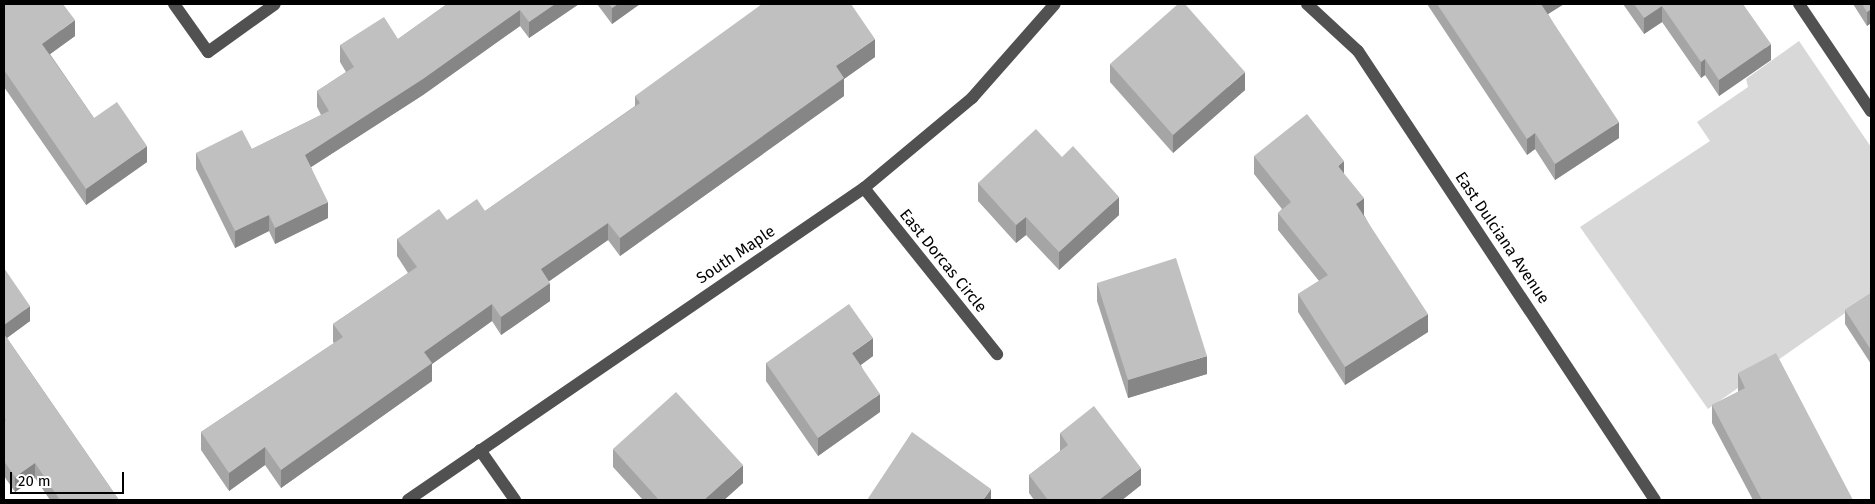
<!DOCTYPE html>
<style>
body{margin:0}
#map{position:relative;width:1875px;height:504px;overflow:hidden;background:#fff;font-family:"Fira Sans",sans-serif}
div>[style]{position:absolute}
.green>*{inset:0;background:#d8d8d8}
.minor>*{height:12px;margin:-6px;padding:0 6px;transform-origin:6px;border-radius:6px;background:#515151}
.wall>*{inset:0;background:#a5a5a5}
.shaded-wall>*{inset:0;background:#868686}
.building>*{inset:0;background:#c0c0c0}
span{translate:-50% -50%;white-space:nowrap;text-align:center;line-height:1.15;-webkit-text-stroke:4px #fff;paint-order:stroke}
.street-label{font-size:16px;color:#000}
.frame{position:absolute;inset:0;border:5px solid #000;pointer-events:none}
.scale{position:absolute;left:10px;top:472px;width:114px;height:22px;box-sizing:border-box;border:2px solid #000;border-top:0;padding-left:6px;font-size:15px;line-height:18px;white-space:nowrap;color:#000;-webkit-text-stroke:4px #fff;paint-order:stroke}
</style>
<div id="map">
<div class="green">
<div style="clip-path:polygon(1799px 41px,1871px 147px,1871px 300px,1868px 297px,1708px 409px,1580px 227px,1710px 141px,1697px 122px,1748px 87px,1746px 79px)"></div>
</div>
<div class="minor">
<div style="left:174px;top:4px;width:59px;rotate:54.7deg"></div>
<div style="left:208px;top:52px;width:82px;rotate:-35.6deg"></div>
<div style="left:1307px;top:4px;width:69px;rotate:42.7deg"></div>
<div style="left:1358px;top:51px;width:538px;rotate:56.52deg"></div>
<div style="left:1799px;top:4px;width:129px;rotate:56.1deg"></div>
<div style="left:864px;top:188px;width:213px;rotate:51.3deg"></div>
<div style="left:480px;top:450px;width:61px;rotate:55deg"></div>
<div style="left:408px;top:500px;width:553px;rotate:-34.38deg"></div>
<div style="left:864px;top:188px;width:141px;rotate:-39.8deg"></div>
<div style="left:972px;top:98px;width:125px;rotate:-48.6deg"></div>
</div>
<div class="wall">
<div style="clip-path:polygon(4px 4px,75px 36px,50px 54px,94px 118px,147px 162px,86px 205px,4px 87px)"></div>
<div style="clip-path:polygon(447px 4px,579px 4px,529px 38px,520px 26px,423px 95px,311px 167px,328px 218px,275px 244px,269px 231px,235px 248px,196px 169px,196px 153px,252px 149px,321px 115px,317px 107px,317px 91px,346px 72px,340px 62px,340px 45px,398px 39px)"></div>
<div style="clip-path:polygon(597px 4px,640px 4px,612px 24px)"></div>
<div style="clip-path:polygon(1427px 4px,1564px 4px,1548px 14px,1619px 138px,1555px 180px,1535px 149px,1527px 155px)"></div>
<div style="clip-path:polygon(1623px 4px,1743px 4px,1771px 60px,1719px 96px,1705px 75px,1701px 78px,1662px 22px,1644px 34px)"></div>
<div style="clip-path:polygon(1853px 4px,1871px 4px,1871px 23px,1867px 26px)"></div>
<div style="clip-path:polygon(875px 57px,844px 79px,844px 96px,620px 256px,608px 240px,549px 281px,550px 301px,501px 335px,492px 321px,432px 364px,432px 381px,281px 488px,265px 465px,229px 491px,201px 450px,201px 432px,334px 343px,333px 342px,333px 324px,408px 273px,397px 256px,397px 239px,447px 220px,485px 211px,635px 106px,635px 96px)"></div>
<div style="clip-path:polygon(1110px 64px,1245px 90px,1173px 153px,1110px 82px)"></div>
<div style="clip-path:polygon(1254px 156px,1344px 175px,1364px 215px,1428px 332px,1345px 385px,1298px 312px,1298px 294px,1319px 281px,1278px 230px,1278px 213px,1282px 209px,1254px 174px)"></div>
<div style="clip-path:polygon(1062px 157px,1119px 215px,1059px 270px,1026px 235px,1016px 243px,978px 201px,978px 183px)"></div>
<div style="clip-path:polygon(4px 269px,30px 321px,7px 338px,119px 500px,50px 500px,35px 478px,15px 492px,4px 476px)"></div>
<div style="clip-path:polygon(1097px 283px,1207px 374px,1128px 398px,1097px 301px)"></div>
<div style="clip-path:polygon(1871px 293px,1871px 364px,1845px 324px,1845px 310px)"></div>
<div style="clip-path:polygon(873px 356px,861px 365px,880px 412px,818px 456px,766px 381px,766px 363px)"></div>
<div style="clip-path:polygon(1738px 373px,1853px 500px,1753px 500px,1712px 423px,1712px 405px,1738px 392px)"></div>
<div style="clip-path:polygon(1060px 433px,1141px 485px,1122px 500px,1034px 500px,1029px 493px,1029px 475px,1060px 451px)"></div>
<div style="clip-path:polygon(613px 449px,743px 483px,724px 500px,643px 500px,613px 467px)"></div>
</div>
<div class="shaded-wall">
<div style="clip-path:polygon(555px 4px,579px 4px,529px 38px,529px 22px)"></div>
<div style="clip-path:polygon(618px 4px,640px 4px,612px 24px,612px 8px)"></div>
<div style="clip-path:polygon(1540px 4px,1564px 4px,1540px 19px)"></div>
<div style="clip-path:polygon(1662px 6px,1662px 22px,1644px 34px,1644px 18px)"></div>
<div style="clip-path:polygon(1871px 9px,1871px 23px,1867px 26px,1867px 12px)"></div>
<div style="clip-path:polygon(520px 10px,520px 26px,423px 95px,305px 171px,305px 155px)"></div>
<div style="clip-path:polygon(75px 20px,75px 36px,42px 60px,42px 44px)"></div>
<div style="clip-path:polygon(875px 39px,875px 57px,844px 79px,844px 96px,620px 256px,620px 238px,836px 66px)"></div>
<div style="clip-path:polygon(1771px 44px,1771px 60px,1719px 96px,1719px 80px)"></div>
<div style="clip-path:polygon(1705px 59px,1705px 75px,1701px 78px,1701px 62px)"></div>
<div style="clip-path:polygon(1245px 72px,1245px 90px,1173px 153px,1173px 135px)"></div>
<div style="clip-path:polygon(1619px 122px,1619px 138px,1555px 180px,1555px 164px)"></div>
<div style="clip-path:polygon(1535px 133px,1535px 149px,1527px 155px,1527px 139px)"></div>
<div style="clip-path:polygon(147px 146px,147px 162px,86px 205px,86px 189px)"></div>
<div style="clip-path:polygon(1344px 161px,1344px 178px,1338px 166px)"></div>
<div style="clip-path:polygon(1119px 197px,1119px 215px,1059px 270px,1059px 252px)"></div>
<div style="clip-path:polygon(1364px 198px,1364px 216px,1356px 204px)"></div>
<div style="clip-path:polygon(328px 202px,328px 218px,275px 244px,275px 228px)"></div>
<div style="clip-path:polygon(269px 215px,269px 231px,235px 248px,235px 231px)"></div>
<div style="clip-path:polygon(1026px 217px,1026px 235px,1016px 243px,1016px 225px)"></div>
<div style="clip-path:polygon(608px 223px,608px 240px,541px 287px,541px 269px)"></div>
<div style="clip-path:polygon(550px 283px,550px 301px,501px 335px,501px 317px)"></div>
<div style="clip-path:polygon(492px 304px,492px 321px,432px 364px,432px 381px,281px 488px,281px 470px,424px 352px)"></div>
<div style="clip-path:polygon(30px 306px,30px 321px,4px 340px,4px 325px)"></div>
<div style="clip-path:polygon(1428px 314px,1428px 332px,1345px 385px,1345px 367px)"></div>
<div style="clip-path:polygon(873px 338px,873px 356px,852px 371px,852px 353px)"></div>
<div style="clip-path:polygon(1207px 356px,1207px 374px,1128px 398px,1128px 380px)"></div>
<div style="clip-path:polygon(880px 394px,880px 412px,818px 456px,818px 438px)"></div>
<div style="clip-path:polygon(265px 447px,265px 465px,229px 491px,229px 473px)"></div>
<div style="clip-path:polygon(35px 463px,35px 478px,15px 492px,15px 477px)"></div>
<div style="clip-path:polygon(743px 465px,743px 483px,724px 500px,704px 500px)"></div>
<div style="clip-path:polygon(1141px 468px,1141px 485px,1122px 500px,1099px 500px)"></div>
<div style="clip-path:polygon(991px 489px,991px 500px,983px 500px)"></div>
</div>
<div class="building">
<div style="clip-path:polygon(4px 4px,63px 4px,75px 20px,42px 44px,94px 118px,117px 102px,147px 146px,86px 189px,4px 70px)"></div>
<div style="clip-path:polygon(447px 4px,555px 4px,529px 22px,520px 10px,423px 79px,305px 155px,328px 202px,275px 228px,269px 215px,235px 231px,196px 153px,242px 130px,252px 149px,329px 111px,317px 91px,354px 67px,340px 45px,384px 17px,398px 39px)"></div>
<div style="clip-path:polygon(609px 4px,618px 4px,612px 8px)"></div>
<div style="clip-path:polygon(762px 4px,851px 4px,875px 39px,836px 66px,844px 78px,620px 238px,608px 223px,541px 269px,550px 283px,501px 317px,492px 304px,424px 352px,432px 363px,281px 470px,265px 447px,229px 473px,201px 432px,343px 337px,333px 324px,417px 267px,397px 239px,439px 209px,447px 220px,477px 199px,485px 211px,640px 103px,635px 96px)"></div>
<div style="clip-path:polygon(1178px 4px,1185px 4px,1245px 72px,1173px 135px,1110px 64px)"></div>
<div style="clip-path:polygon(1437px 4px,1541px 4px,1619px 122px,1555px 164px,1535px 133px,1527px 139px)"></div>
<div style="clip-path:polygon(1634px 4px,1743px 4px,1771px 44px,1719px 80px,1705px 59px,1701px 62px,1662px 6px,1644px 18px)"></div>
<div style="clip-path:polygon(1862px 4px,1871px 4px,1871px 9px,1867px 12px)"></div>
<div style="clip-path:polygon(1307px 114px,1344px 161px,1338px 166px,1364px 198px,1356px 204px,1428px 314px,1345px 367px,1298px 294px,1328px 275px,1278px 213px,1291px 202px,1254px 156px)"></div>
<div style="clip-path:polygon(1036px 129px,1062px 157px,1073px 146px,1119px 197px,1059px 252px,1026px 217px,1016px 225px,978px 183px)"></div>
<div style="clip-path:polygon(1176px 258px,1207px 356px,1128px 380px,1097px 283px)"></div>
<div style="clip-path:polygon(4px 268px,30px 306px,4px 325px)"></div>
<div style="clip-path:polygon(1871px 293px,1871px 350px,1845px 310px)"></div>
<div style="clip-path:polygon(849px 304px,873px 338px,852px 353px,880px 394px,818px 438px,766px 363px)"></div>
<div style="clip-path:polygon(4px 334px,119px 500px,60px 500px,35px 463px,15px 477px,4px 461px,4px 422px,6px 420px,4px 416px)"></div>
<div style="clip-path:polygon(1776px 353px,1853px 500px,1762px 500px,1712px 405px,1745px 388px,1738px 373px)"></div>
<div style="clip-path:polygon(676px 392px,743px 465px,704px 500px,659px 500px,613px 449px)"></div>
<div style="clip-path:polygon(1094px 406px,1141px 468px,1099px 500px,1048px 500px,1029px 475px,1068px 445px,1060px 433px)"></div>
<div style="clip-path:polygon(912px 432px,991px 489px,983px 500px,867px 500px)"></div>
</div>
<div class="street-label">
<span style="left:1502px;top:238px;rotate:56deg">East Dulciana Avenue</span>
<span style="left:736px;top:255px;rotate:-34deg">South Maple</span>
<span style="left:943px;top:261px;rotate:51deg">East Dorcas Circle</span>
</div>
<div class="frame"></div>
<div class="scale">20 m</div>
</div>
